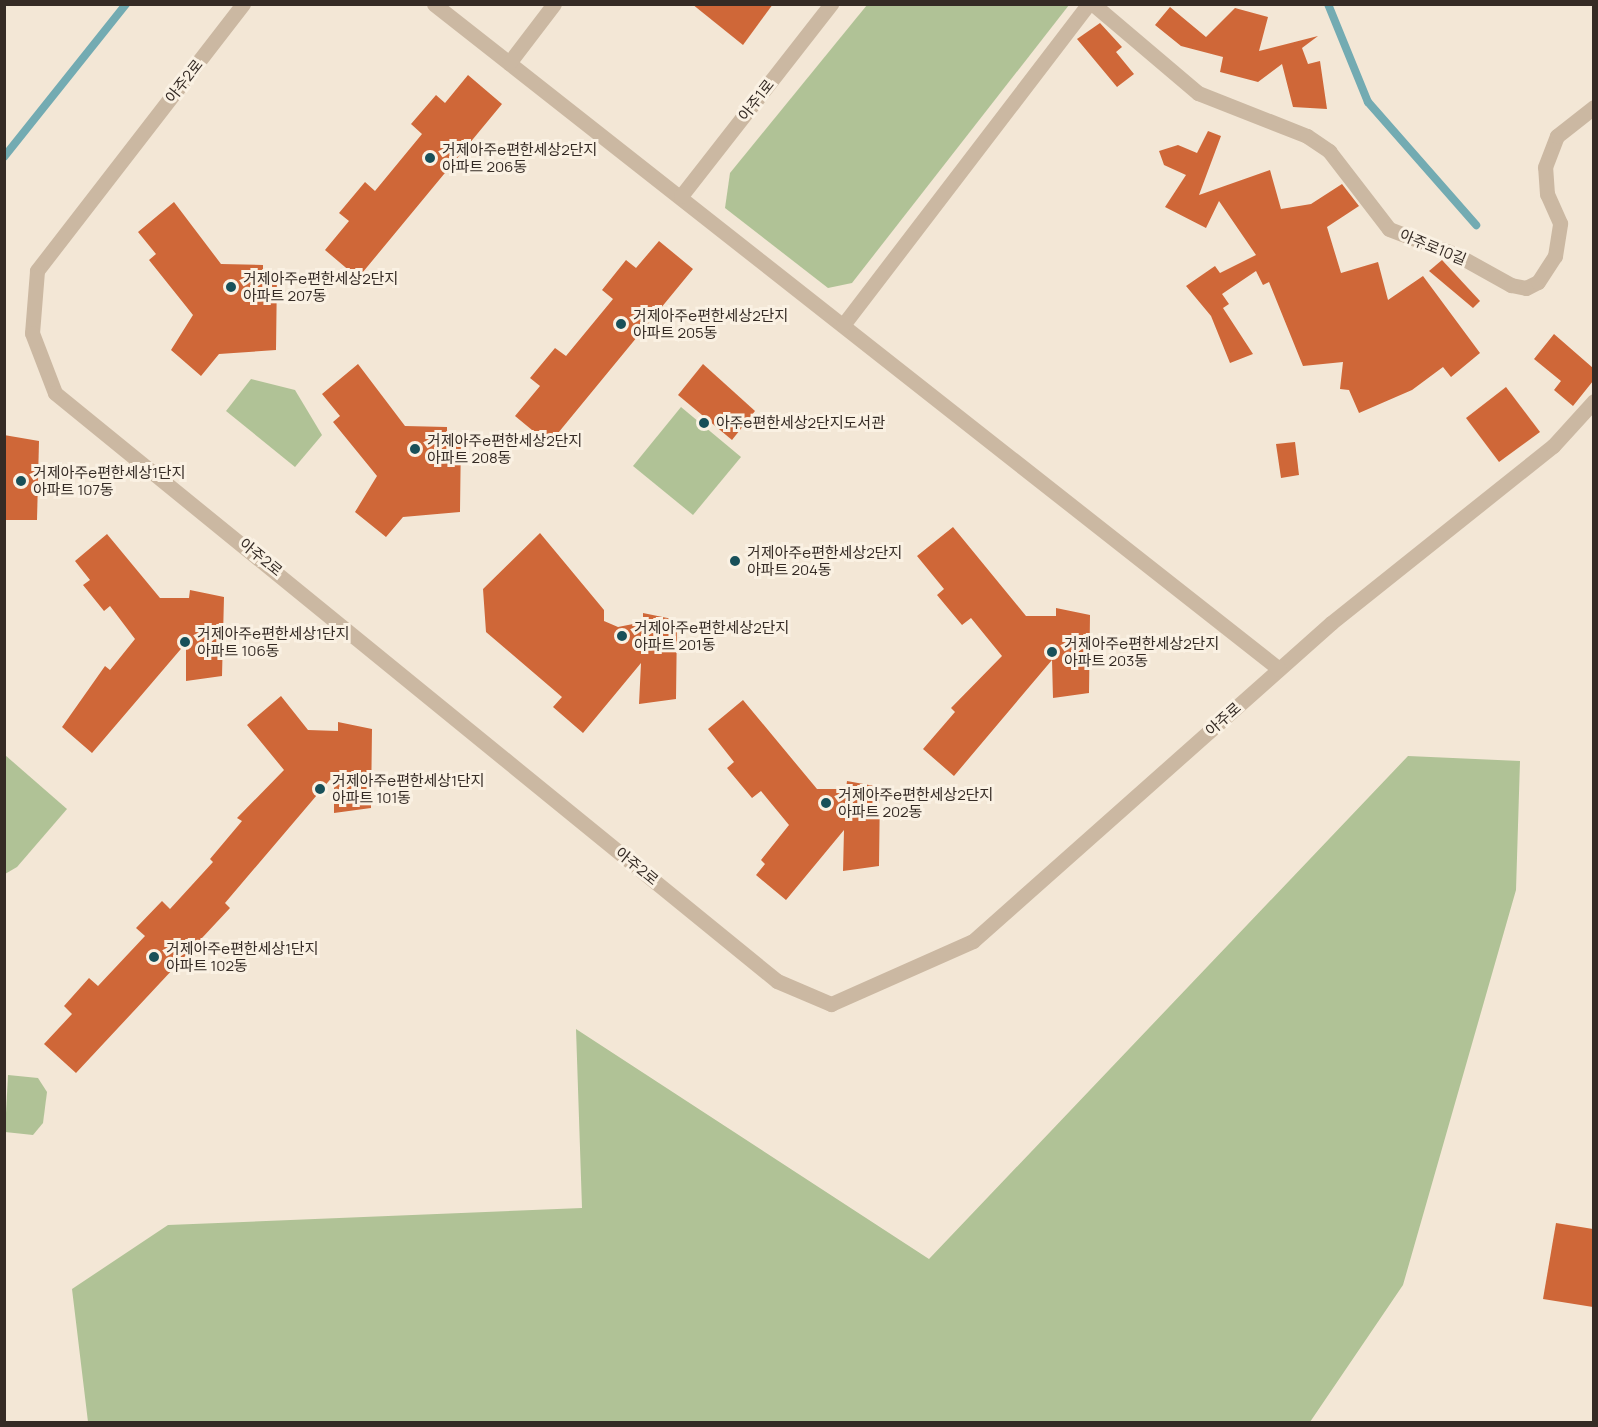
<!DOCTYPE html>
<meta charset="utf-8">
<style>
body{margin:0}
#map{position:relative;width:1598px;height:1427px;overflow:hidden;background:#f3e7d6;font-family:Manrope,"Noto Sans KR",sans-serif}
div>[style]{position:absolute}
.green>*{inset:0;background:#b0c296}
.stream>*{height:8px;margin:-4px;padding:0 4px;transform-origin:4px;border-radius:4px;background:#73abb2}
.building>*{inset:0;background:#cf6738}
.minor>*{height:15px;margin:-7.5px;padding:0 7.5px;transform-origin:7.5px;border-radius:7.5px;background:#cbb8a2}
.dots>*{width:16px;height:16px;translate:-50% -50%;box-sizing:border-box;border:3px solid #faf1e3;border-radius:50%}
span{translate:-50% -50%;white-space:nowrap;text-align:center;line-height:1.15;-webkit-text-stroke:6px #faf1e3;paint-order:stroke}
.street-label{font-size:15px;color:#352b25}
.poi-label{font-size:15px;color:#352b25}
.left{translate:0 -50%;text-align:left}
.frame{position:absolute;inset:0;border:6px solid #352b25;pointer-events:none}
</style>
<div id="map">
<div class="green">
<div style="clip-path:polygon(867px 5px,1069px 5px,852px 283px,828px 288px,725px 208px,730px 173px)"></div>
<div style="clip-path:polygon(251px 379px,295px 390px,322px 435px,295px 467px,226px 411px)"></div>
<div style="clip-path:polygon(681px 407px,741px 457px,693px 515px,633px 466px)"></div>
<div style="clip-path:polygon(5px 755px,67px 809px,17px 867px,5px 874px)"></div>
<div style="clip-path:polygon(1408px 756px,1520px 761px,1516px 890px,1403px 1285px,1310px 1422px,88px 1422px,72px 1289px,168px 1225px,582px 1208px,576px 1029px,929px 1259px)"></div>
<div style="clip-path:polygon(8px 1075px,38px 1078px,47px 1092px,43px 1123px,33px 1135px,5px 1132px)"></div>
</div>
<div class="stream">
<div style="left:1328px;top:4px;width:106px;rotate:67.8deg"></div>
<div style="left:1368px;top:102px;width:164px;rotate:48.7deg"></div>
<div style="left:4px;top:157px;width:196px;rotate:-51.4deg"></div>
</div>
<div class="building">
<div style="clip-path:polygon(692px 4px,773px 4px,743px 45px)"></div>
<div style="clip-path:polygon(1170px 7px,1206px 37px,1235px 8px,1268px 17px,1259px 51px,1318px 36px,1302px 48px,1308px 64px,1320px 61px,1327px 109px,1293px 107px,1282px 64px,1258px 82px,1220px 72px,1223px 57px,1181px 46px,1155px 25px)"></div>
<div style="clip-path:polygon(1100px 23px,1122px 47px,1116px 52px,1134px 74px,1117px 87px,1077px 39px)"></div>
<div style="clip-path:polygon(468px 75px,502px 104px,358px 278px,325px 250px,349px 221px,339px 213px,365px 182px,375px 191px,422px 134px,411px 124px,436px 95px,445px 103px)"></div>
<div style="clip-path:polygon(1208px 131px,1221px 136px,1199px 195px,1270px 170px,1281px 209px,1311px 204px,1342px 184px,1359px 206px,1327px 227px,1341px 273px,1378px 262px,1388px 300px,1423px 276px,1480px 353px,1451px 377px,1443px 367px,1412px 390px,1359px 413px,1349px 390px,1340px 389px,1343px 362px,1303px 366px,1269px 282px,1263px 285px,1256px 271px,1222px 294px,1229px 304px,1223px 308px,1253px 354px,1230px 363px,1211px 316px,1186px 286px,1215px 266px,1220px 273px,1256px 255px,1219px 201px,1206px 228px,1165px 207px,1186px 175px,1164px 165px,1159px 151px,1178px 145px,1197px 153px)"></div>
<div style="clip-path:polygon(174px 202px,221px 264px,263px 265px,263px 271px,277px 271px,276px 350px,219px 354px,201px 376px,171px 350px,193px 315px,149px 260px,156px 254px,138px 232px)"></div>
<div style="clip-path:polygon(659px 241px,693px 269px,549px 444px,515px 416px,540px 386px,530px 378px,555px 348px,566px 356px,613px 299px,602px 290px,626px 260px,636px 268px)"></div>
<div style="clip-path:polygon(1442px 260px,1480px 301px,1473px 308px,1429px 271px)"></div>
<div style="clip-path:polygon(1554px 334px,1593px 368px,1593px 381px,1573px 406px,1554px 390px,1561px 381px,1534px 359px)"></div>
<div style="clip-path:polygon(358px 364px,405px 426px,447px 427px,447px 433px,461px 433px,460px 512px,403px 517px,386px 537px,355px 512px,377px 476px,333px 422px,340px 416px,322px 394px)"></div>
<div style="clip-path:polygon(703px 364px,755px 411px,732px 440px,678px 395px)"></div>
<div style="clip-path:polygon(1506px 387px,1540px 432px,1499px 462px,1466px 418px)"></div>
<div style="clip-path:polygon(4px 435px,39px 441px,37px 520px,4px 520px)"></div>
<div style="clip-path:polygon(1295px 442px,1299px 475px,1281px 478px,1276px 444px)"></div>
<div style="clip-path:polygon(953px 527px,1026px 616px,1056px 616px,1056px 608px,1090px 615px,1089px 693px,1053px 698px,1052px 660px,954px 776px,923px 749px,955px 712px,951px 708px,1002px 656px,971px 618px,962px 625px,937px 595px,944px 589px,917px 556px)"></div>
<div style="clip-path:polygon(540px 533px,604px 610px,604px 621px,618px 627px,643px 622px,643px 613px,677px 620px,676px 699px,639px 704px,641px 663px,583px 733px,553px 707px,562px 697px,486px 632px,483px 589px)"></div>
<div style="clip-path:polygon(107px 534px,160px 598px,189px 598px,190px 590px,224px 597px,222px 676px,186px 681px,186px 643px,92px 753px,62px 727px,105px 666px,110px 670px,135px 639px,110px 606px,104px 611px,83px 585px,90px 580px,75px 561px)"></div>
<div style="clip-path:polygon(281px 696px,308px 730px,338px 731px,338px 722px,372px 729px,371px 808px,334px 813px,334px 775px,225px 903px,230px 908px,76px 1073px,44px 1044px,72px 1014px,64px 1006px,89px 978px,98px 986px,145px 936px,136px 928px,162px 901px,170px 909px,213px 862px,210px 859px,242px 821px,237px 818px,284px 770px,247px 725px)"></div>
<div style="clip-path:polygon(743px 700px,817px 789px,846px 789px,847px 781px,880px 787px,879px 866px,843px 871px,844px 830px,786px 900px,756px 875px,765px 864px,761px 860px,789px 825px,761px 791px,752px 798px,727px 768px,734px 762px,708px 729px)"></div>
<div style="clip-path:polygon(1556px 1223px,1593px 1229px,1593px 1307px,1543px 1299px)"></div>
</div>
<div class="minor">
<div style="left:243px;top:4px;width:337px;rotate:127.7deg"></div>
<div style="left:37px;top:271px;width:62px;rotate:94.6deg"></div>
<div style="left:32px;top:333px;width:64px;rotate:69deg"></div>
<div style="left:55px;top:393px;width:931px;rotate:39.16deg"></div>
<div style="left:777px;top:981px;width:59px;rotate:23.1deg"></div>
<div style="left:831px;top:1004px;width:155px;rotate:-23.9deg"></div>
<div style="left:973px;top:941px;width:479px;rotate:-41.6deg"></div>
<div style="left:1331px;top:623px;width:284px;rotate:-38.6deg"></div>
<div style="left:1553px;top:446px;width:61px;rotate:-47.7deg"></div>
<div style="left:434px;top:4px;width:1075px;rotate:38.2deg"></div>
<div style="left:1093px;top:4px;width:138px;rotate:40.3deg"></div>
<div style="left:1198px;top:93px;width:117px;rotate:21.5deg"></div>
<div style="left:1307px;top:136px;width:27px;rotate:34deg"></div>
<div style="left:1329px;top:151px;width:98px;rotate:52.4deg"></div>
<div style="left:1389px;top:229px;width:73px;rotate:20.9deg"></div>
<div style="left:1457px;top:255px;width:62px;rotate:29.1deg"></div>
<div style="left:1511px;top:285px;width:15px;rotate:11deg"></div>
<div style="left:1526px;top:288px;width:13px;rotate:-27deg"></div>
<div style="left:1538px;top:282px;width:31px;rotate:-57deg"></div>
<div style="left:1555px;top:256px;width:33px;rotate:-81deg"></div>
<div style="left:1560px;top:223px;width:32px;rotate:-114deg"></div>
<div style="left:1547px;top:194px;width:27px;rotate:-94deg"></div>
<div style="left:1545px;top:167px;width:33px;rotate:-69deg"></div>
<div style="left:1557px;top:136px;width:47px;rotate:-38.1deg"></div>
<div style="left:509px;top:63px;width:74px;rotate:-52.7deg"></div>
<div style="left:681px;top:196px;width:244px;rotate:-52deg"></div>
<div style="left:843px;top:325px;width:404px;rotate:-52.6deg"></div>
</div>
<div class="dots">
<div style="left:430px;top:158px;background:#185059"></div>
<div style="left:231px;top:287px;background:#185059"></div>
<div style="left:621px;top:324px;background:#185059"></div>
<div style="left:704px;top:423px;background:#185059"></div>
<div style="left:415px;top:449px;background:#185059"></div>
<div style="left:21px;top:481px;background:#185059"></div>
<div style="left:735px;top:561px;background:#185059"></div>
<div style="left:622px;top:636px;background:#185059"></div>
<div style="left:185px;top:642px;background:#185059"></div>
<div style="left:1052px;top:652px;background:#185059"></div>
<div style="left:320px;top:789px;background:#185059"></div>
<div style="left:826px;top:803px;background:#185059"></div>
<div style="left:154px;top:957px;background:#185059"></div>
</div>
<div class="street-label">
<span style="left:184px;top:81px;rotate:-52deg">아주2로</span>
<span style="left:756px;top:100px;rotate:-52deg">아주1로</span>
<span style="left:1433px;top:247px;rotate:22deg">아주로10길</span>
<span style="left:261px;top:557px;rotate:39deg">아주2로</span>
<span style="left:1223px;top:719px;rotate:-42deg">아주로</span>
<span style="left:637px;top:866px;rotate:39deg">아주2로</span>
</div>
<div class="poi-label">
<span class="left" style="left:442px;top:158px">거제아주e편한세상2단지<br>아파트 206동</span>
<span class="left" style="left:243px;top:287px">거제아주e편한세상2단지<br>아파트 207동</span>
<span class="left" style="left:633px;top:324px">거제아주e편한세상2단지<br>아파트 205동</span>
<span class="left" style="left:716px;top:423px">아주e편한세상2단지도서관</span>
<span class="left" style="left:427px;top:449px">거제아주e편한세상2단지<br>아파트 208동</span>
<span class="left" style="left:33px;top:481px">거제아주e편한세상1단지<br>아파트 107동</span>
<span class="left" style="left:747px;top:561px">거제아주e편한세상2단지<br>아파트 204동</span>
<span class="left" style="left:634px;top:636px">거제아주e편한세상2단지<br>아파트 201동</span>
<span class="left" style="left:197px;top:642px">거제아주e편한세상1단지<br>아파트 106동</span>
<span class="left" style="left:1064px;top:652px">거제아주e편한세상2단지<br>아파트 203동</span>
<span class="left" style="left:332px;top:789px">거제아주e편한세상1단지<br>아파트 101동</span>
<span class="left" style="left:838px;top:803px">거제아주e편한세상2단지<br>아파트 202동</span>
<span class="left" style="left:166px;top:957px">거제아주e편한세상1단지<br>아파트 102동</span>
</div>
<div class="frame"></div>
</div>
